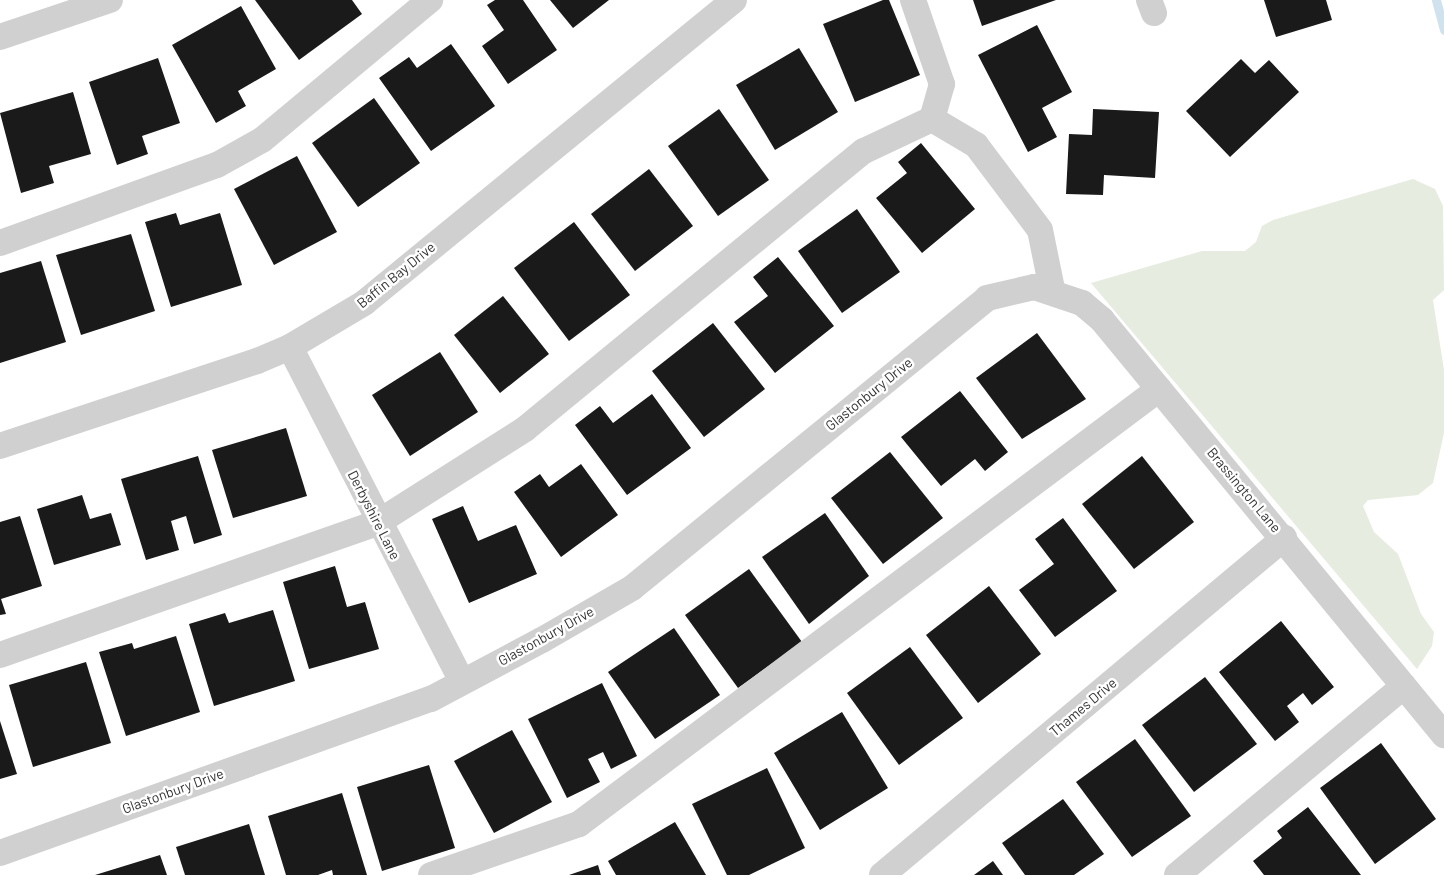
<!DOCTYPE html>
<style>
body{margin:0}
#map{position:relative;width:1444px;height:875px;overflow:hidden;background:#fff;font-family:Barlow,sans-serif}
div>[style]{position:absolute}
.green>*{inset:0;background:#e6ecdf}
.stream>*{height:9px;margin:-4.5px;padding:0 4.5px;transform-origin:4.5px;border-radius:4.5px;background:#cfe2ee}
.building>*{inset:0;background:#1a1a1a}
.minor>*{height:26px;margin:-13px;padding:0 13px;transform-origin:13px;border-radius:13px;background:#d0d0d0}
span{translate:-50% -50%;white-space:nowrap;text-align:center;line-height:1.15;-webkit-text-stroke:5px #fff;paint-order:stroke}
.street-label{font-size:14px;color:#333}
</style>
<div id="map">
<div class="green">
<div style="clip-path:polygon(1413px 179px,1435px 189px,1443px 206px,1444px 290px,1433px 300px,1444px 370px,1444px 433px,1433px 483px,1418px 495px,1368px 500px,1363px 506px,1374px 532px,1398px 554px,1421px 614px,1434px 632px,1432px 646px,1417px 669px,1091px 283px,1202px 251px,1245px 251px,1256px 242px,1262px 226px,1273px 220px)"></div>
</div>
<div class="stream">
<div style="left:1436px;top:0;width:31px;rotate:75deg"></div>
</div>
<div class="building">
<div style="clip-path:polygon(255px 0,352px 0,362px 14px,299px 60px)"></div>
<div style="clip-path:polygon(495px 0,523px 0,557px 50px,508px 84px,482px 46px,504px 30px,487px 5px)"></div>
<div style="clip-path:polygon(550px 0,609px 0,573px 28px)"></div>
<div style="clip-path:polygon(883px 0,889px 0,920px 75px,855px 102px,823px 24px)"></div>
<div style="clip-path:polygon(973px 0,1056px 0,982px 26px)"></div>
<div style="clip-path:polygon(1264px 0,1326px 0,1332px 20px,1276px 37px)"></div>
<div style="clip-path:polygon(241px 6px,276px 69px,238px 91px,246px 106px,216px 123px,172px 45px)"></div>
<div style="clip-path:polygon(1037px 25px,1072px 92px,1042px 108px,1057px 137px,1028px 152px,978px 55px)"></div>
<div style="clip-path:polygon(451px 44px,495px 106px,431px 151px,379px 78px,409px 57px,417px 68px)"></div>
<div style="clip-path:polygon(799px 48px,838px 112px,775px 150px,736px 85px)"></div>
<div style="clip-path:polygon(158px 58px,180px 123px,142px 136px,148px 154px,117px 165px,89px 82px)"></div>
<div style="clip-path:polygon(1241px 59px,1255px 73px,1269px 60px,1299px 92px,1230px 157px,1186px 111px)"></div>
<div style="clip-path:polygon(73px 92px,91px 154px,49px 166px,54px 183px,21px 193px,0 113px)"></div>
<div style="clip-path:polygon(374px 98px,420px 163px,358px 207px,312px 143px)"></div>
<div style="clip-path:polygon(719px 109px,769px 180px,718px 216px,668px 146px)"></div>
<div style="clip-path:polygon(1093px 109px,1159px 112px,1155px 178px,1104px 175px,1103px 195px,1066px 194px,1069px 134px,1092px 135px)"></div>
<div style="clip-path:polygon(921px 143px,975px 209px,922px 253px,876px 198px,907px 173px,898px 162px)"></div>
<div style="clip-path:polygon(297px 156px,337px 232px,274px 265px,234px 189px)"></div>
<div style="clip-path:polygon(649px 169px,693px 226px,635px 271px,591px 214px)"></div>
<div style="clip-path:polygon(857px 209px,900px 272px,842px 313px,798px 251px)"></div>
<div style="clip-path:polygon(176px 213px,180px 225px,220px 213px,242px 285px,171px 307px,145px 222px)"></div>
<div style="clip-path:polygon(574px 222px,630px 295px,569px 341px,514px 268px)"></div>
<div style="clip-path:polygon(131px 234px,155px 311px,81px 335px,56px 255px)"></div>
<div style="clip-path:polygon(778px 257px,834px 326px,775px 373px,734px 322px,768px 296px,753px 277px)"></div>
<div style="clip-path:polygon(41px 261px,66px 342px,0 363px,0 273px)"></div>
<div style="clip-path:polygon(503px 296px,549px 354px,500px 393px,454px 335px)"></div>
<div style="clip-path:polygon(713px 323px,765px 389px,704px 437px,652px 371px)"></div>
<div style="clip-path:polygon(1037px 333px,1086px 399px,1022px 439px,976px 378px)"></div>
<div style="clip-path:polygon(440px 352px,478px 412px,410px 456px,372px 395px)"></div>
<div style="clip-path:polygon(960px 391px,1008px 452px,985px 471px,975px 459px,941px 486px,901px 437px)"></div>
<div style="clip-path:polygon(652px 394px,691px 448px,627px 495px,575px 425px,600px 406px,613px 423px)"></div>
<div style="clip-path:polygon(286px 428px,307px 496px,233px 518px,212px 450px)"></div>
<div style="clip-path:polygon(890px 452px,943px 518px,883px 564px,831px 498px)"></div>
<div style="clip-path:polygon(198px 456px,222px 535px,194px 544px,186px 516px,171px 521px,179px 550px,146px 560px,121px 479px)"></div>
<div style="clip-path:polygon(1142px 456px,1194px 522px,1134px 569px,1082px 504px)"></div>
<div style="clip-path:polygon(581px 464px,618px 515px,561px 557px,514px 492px,540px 474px,549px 487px)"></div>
<div style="clip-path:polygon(82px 495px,90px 519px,111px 513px,121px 545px,54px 565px,37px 509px)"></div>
<div style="clip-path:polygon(463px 506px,478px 541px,516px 525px,537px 574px,469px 603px,432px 519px)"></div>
<div style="clip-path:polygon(825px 513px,869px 576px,809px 624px,762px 557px)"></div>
<div style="clip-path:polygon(20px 516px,42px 586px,1px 599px,6px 614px,0 615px,0 522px)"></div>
<div style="clip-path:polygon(1063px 518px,1117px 591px,1055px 637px,1019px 590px,1054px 564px,1035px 539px)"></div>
<div style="clip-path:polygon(335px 566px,347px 607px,365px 602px,379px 649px,309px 669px,283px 582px)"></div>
<div style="clip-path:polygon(749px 569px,802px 642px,738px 688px,685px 615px)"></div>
<div style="clip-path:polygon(989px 586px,1041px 654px,978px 703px,926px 635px)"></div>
<div style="clip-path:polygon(273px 610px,295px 681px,214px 706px,189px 624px,225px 613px,229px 623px)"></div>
<div style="clip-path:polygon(1281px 621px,1334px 687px,1312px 705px,1303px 693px,1287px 706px,1299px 722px,1275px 741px,1219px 672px)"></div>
<div style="clip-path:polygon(674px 628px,720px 695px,655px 739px,608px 672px)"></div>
<div style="clip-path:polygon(176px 636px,200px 712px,126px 736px,99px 652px,132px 643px,134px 649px)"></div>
<div style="clip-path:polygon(910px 647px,963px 718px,899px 765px,847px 693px)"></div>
<div style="clip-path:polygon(86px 662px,111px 743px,33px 767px,9px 685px)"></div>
<div style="clip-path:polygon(1205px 677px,1257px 744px,1194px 792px,1142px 725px)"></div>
<div style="clip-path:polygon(602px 683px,637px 756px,611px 769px,603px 752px,588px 759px,600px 782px,567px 798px,528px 719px)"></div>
<div style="clip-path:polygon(842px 712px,888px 788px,820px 830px,774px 753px)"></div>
<div style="clip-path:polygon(0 721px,17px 774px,0 779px)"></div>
<div style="clip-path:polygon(512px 730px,552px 802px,494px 833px,454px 761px)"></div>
<div style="clip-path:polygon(1135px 739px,1191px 816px,1132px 857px,1076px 782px)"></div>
<div style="clip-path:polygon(1381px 743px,1436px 819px,1375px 864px,1320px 788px)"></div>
<div style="clip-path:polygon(429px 765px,455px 848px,382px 871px,357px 787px)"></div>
<div style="clip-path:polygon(767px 768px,805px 848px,749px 875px,727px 875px,692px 804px)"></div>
<div style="clip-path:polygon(342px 793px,367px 875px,333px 875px,332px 870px,318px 875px,286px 875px,268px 816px)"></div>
<div style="clip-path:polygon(1063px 799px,1104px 854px,1074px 875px,1025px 875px,1002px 843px)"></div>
<div style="clip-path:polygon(1308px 807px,1361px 875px,1264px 875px,1253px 861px,1282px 838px,1277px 831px)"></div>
<div style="clip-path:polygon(675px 822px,706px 875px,616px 875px,608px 861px)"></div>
<div style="clip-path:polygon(249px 824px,265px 875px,185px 875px,176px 847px)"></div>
<div style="clip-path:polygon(160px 855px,167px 875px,95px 875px)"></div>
<div style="clip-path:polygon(993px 861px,1003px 875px,974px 875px)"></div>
<div style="clip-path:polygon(598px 865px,601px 875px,569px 875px)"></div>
</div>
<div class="minor">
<div style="left:913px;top:0;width:89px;rotate:71deg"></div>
<div style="left:942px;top:84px;width:36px;rotate:106deg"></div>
<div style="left:932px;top:119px;width:51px;rotate:30.6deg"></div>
<div style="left:976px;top:145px;width:106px;rotate:53deg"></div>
<div style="left:1040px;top:230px;width:60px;rotate:78.5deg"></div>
<div style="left:1149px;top:0;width:14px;rotate:69deg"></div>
<div style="left:0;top:37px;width:116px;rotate:-18.6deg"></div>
<div style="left:0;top:243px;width:231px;rotate:-19.8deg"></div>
<div style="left:217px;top:165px;width:51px;rotate:-29.1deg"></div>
<div style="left:262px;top:140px;width:219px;rotate:-39.8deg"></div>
<div style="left:290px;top:347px;width:376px;rotate:62.8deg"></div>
<div style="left:0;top:446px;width:271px;rotate:-18.3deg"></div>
<div style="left:257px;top:361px;width:36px;rotate:-23deg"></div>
<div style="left:290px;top:347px;width:86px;rotate:-30.7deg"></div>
<div style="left:364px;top:303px;width:478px;rotate:-39.3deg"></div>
<div style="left:0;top:655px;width:399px;rotate:-19.3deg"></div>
<div style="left:377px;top:523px;width:175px;rotate:-32.4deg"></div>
<div style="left:525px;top:429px;width:438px;rotate:-39.4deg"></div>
<div style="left:864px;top:151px;width:75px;rotate:-25.2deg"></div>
<div style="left:0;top:853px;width:458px;rotate:-19.7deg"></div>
<div style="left:431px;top:699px;width:126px;rotate:-28deg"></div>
<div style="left:542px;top:640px;width:104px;rotate:-30deg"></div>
<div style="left:632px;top:588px;width:458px;rotate:-39.2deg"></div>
<div style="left:987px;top:298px;width:48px;rotate:-13.2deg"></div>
<div style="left:1034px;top:287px;width:51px;rotate:18.4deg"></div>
<div style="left:1082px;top:303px;width:26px;rotate:40deg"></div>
<div style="left:1102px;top:320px;width:538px;rotate:50.51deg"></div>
<div style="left:431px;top:875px;width:157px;rotate:-19deg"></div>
<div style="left:579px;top:824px;width:725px;rotate:-36.87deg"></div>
<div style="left:882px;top:875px;width:525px;rotate:-39.97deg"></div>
<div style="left:1177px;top:875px;width:295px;rotate:-39.8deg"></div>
</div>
<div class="street-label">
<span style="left:396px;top:275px;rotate:-39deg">Baffin Bay Drive</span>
<span style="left:869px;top:394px;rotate:-39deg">Glastonbury Drive</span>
<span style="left:1244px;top:490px;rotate:50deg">Brassington Lane</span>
<span style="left:374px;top:515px;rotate:63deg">Derbyshire Lane</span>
<span style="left:546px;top:636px;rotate:-29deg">Glastonbury Drive</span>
<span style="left:1083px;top:707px;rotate:-40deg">Thames Drive</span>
<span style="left:173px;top:791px;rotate:-20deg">Glastonbury Drive</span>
</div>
</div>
